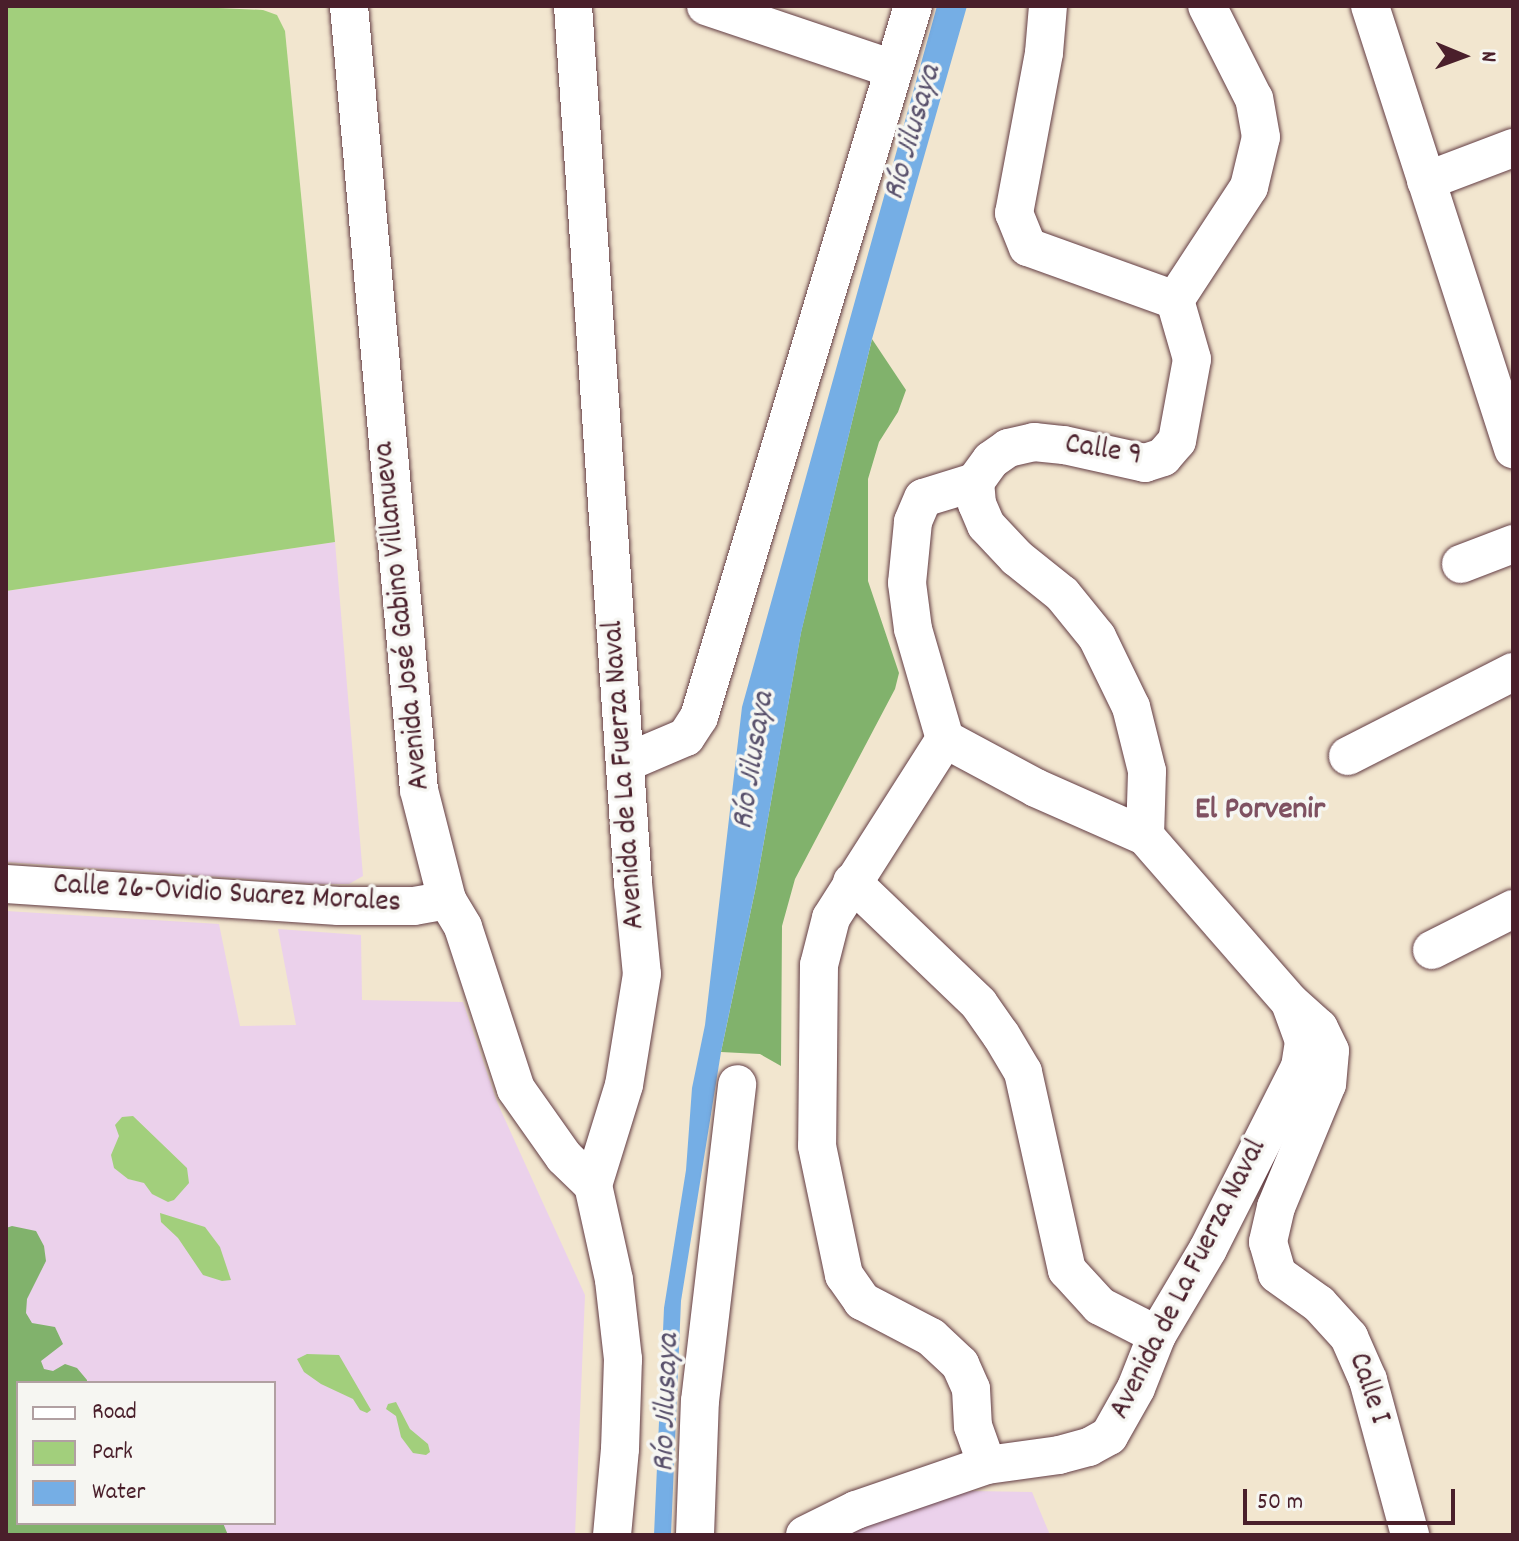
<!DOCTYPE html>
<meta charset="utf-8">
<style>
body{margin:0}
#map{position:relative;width:1519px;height:1541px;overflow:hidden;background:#f2e6cf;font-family:Dekko,sans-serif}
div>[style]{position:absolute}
.built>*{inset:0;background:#ebd1eb}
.green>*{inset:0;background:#a2cf7c}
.forest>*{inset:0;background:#81b26c}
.water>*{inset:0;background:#75aee5}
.roads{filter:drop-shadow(0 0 2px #633d44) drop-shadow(0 0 2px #633d44)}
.minor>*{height:38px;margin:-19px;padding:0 19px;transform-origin:19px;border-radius:19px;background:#fff}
span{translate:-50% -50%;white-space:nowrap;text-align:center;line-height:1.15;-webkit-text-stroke:7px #f6f6f2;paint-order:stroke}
.street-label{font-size:30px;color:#4a1f2b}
.water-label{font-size:32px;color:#59516c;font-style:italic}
.neighbourhood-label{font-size:32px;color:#7f5161;font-weight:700}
.frame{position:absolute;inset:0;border:8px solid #4a1f2b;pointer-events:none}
.legend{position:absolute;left:16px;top:1381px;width:260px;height:144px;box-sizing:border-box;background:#f6f6f2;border:2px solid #b1a0a2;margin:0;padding:10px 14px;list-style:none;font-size:24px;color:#4a1f2b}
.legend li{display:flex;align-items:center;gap:16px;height:40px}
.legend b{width:40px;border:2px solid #b1a0a2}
.north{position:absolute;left:1423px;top:16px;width:80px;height:80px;-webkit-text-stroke:6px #f6f6f2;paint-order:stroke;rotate:91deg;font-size:22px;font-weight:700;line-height:32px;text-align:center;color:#4a1f2b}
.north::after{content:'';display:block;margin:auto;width:28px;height:36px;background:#4a1f2b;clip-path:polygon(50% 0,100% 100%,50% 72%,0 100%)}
.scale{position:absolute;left:1243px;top:1489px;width:212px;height:36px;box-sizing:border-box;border:4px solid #4a1f2b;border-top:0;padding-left:10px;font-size:24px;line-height:28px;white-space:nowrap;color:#4a1f2b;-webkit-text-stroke:6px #f6f6f2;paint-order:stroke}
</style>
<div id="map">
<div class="built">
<div style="clip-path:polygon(335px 542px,363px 876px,349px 884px,319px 884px,6px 862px,6px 591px)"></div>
<div style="clip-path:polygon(evenodd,6px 911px,219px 924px,240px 1026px,296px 1025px,278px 929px,361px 935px,362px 1000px,463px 1002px,497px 1102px,585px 1295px,575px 1535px,6px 1535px,6px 911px,18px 1383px,274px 1383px,274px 1523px,18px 1523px,18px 1383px)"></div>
<div style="clip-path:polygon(972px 1491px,1032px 1492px,1050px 1535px,840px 1535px,894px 1513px)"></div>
</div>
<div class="green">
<div style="clip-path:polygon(6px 6px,175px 6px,263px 10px,277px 15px,285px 31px,335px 542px,6px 591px)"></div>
<div style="clip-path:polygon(133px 1116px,187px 1168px,189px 1183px,174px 1200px,168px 1202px,152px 1194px,144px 1183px,128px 1179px,114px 1168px,111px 1155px,119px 1136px,115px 1125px,122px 1117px)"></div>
<div style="clip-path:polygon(160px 1213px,205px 1227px,220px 1247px,231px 1280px,222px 1281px,203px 1275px,178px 1238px,161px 1222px)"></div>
<div style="clip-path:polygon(307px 1354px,339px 1355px,371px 1410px,367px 1413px,360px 1410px,353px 1399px,321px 1384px,304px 1372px,297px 1359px)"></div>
<div style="clip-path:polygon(396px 1402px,410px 1429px,428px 1444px,430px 1452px,426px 1455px,413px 1453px,401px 1437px,396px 1416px,386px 1409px,388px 1404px)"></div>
</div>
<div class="forest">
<div style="clip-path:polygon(872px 339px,906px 390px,898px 412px,879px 442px,868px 479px,868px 581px,899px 673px,895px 689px,795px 879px,782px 926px,781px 1066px,760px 1054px,721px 1052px,756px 886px,801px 632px)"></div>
<div style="clip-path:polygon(12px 1226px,36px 1231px,44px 1246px,46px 1261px,27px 1299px,26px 1313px,32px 1323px,55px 1327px,63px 1344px,41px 1361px,44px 1369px,53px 1371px,65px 1364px,77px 1368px,87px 1380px,87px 1383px,18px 1383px,18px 1523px,223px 1523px,228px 1535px,6px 1535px,6px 1228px)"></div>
</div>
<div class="water">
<div style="clip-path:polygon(937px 6px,967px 6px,872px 339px,801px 633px,756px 886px,721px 1052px,681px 1301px,671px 1535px,654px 1535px,664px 1308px,686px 1170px,692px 1088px,705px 1025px,742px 707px)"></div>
</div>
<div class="roads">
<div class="minor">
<div style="left:349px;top:6px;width:787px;rotate:84.9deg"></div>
<div style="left:419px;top:790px;width:114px;rotate:75.7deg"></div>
<div style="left:447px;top:900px;width:31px;rotate:59deg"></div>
<div style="left:463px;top:927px;width:170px;rotate:71.9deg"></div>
<div style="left:516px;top:1089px;width:83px;rotate:54.8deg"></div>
<div style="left:564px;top:1157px;width:40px;rotate:44deg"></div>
<div style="left:573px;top:6px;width:879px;rotate:86.09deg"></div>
<div style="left:633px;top:883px;width:91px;rotate:84.4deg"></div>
<div style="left:642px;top:974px;width:112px;rotate:99.2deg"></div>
<div style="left:624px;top:1085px;width:105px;rotate:107.2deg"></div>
<div style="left:593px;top:1185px;width:97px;rotate:77.5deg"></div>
<div style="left:614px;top:1280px;width:80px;rotate:83.5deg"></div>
<div style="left:623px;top:1359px;width:90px;rotate:91.9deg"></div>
<div style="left:620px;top:1449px;width:86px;rotate:95.3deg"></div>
<div style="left:706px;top:6px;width:197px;rotate:18.6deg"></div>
<div style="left:1048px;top:6px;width:47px;rotate:94.9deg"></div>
<div style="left:1044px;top:53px;width:163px;rotate:100.6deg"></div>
<div style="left:1014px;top:213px;width:37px;rotate:68deg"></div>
<div style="left:1028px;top:247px;width:156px;rotate:19.8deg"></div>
<div style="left:1370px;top:6px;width:466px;rotate:72.1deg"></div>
<div style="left:1426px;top:181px;width:93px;rotate:-20.8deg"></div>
<div style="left:975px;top:482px;width:54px;rotate:162.9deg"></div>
<div style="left:923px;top:498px;width:26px;rotate:113deg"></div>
<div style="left:913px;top:522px;width:61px;rotate:95.6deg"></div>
<div style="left:907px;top:583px;width:46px;rotate:82.6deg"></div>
<div style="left:913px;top:629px;width:115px;rotate:73.8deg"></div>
<div style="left:945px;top:739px;width:103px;rotate:28.3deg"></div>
<div style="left:1036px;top:788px;width:119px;rotate:23.8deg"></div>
<div style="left:1145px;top:836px;width:220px;rotate:48.9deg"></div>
<div style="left:1290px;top:1002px;width:39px;rotate:42deg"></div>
<div style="left:1319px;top:1028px;width:25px;rotate:64deg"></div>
<div style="left:1330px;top:1051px;width:33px;rotate:95deg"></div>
<div style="left:1327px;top:1084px;width:133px;rotate:112.5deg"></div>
<div style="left:1276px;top:1207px;width:36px;rotate:103deg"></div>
<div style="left:1268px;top:1242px;width:33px;rotate:74deg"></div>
<div style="left:1277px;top:1274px;width:52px;rotate:35.5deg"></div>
<div style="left:1319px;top:1304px;width:45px;rotate:47.7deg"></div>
<div style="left:1349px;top:1337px;width:47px;rotate:66.2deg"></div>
<div style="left:1368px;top:1380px;width:161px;rotate:74.8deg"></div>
<div style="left:1461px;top:564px;width:56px;rotate:-21deg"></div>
<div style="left:945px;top:739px;width:212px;rotate:122.5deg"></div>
<div style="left:831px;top:918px;width:49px;rotate:104.3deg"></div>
<div style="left:819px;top:965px;width:181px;rotate:90.6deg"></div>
<div style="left:817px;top:1146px;width:132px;rotate:78.2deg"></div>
<div style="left:844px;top:1275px;width:32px;rotate:55deg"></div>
<div style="left:862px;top:1301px;width:78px;rotate:27.6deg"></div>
<div style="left:931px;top:1337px;width:40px;rotate:43deg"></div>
<div style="left:960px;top:1364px;width:27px;rotate:66deg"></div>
<div style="left:971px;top:1389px;width:37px;rotate:87deg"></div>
<div style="left:973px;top:1426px;width:41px;rotate:70.3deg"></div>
<div style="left:1348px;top:756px;width:185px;rotate:-27deg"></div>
<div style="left:625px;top:763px;width:66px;rotate:-23.1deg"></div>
<div style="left:686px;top:737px;width:24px;rotate:-57deg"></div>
<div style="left:699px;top:717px;width:743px;rotate:-73.25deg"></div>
<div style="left:1145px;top:836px;width:65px;rotate:-88.2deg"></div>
<div style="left:1147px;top:771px;width:66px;rotate:-104deg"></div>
<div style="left:1131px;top:707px;width:78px;rotate:-115.9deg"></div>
<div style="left:1097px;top:637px;width:55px;rotate:-129.1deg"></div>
<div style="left:1062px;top:594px;width:58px;rotate:-141.3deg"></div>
<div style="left:1017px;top:558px;width:45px;rotate:-133.2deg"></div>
<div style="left:986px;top:525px;width:23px;rotate:-113deg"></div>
<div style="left:977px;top:504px;width:22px;rotate:-95deg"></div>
<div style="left:975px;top:482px;width:27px;rotate:-54deg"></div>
<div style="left:991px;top:460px;width:21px;rotate:-35deg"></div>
<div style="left:1008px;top:448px;width:27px;rotate:-13deg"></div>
<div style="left:1034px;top:442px;width:30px;rotate:6deg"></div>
<div style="left:1064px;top:445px;width:83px;rotate:12.5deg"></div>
<div style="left:1145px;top:463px;width:19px;rotate:-18deg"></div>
<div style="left:1163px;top:457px;width:21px;rotate:-49deg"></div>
<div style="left:1177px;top:441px;width:83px;rotate:-79.6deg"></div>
<div style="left:1192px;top:359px;width:61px;rotate:-106.1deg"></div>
<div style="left:1175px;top:300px;width:135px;rotate:-56.8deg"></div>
<div style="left:1249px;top:187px;width:51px;rotate:-76.5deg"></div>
<div style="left:1261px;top:137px;width:39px;rotate:-100deg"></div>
<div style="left:1254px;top:99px;width:104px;rotate:-116.8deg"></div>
<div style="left:852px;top:882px;width:176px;rotate:43.8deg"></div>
<div style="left:979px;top:1004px;width:38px;rotate:55deg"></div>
<div style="left:1001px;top:1035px;width:43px;rotate:59.3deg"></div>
<div style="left:1023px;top:1072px;width:203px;rotate:77.5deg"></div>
<div style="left:1067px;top:1270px;width:49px;rotate:47.5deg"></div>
<div style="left:1100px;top:1306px;width:64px;rotate:27deg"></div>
<div style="left:6px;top:884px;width:333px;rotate:3.8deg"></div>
<div style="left:338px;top:906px;width:76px"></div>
<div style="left:414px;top:906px;width:34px;rotate:-10deg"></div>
<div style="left:1432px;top:950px;width:91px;rotate:-26.8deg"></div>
<div style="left:695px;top:1535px;width:134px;rotate:-87.9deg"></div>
<div style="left:700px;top:1401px;width:319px;rotate:-83.3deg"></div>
<div style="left:805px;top:1535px;width:57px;rotate:-26.1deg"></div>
<div style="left:856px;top:1510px;width:139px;rotate:-19deg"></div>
<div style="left:987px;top:1465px;width:73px;rotate:-7.9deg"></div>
<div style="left:1059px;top:1455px;width:31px;rotate:-15deg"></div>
<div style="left:1089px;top:1447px;width:23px;rotate:-29deg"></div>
<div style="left:1109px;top:1436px;width:55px;rotate:-60.6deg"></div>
<div style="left:1136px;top:1388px;width:57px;rotate:-68.4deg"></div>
<div style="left:1157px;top:1335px;width:100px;rotate:-59.3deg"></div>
<div style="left:1208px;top:1249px;width:204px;rotate:-63.2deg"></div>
<div style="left:1300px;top:1067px;width:26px;rotate:-81deg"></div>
<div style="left:1304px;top:1041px;width:38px;rotate:-110deg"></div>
</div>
</div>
<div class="street-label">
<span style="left:1103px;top:452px;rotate:9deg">Calle 9</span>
<span style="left:404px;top:616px;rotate:-96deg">Avenida José Gabino Villanueva</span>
<span style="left:626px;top:775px;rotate:-94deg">Avenida de La Fuerza Naval</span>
<span style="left:227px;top:896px;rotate:3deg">Calle 26-Ovidio Suarez Morales</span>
<span style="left:1190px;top:1280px;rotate:-63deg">Avenida de La Fuerza Naval</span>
<span style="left:1367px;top:1389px;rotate:71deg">Calle I</span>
</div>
<div class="water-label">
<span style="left:914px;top:133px;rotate:-74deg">Río Jilusaya</span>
<span style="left:755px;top:761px;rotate:-81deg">Río Jilusaya</span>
<span style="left:668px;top:1403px;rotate:-88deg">Río Jilusaya</span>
</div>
<div class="neighbourhood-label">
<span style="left:1260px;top:811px">El Porvenir</span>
</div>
<div class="frame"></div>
<ul class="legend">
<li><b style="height:10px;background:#fff"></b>Road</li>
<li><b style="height:22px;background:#a2cf7c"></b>Park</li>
<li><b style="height:22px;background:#75aee5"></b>Water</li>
</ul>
<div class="north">N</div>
<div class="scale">50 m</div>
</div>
